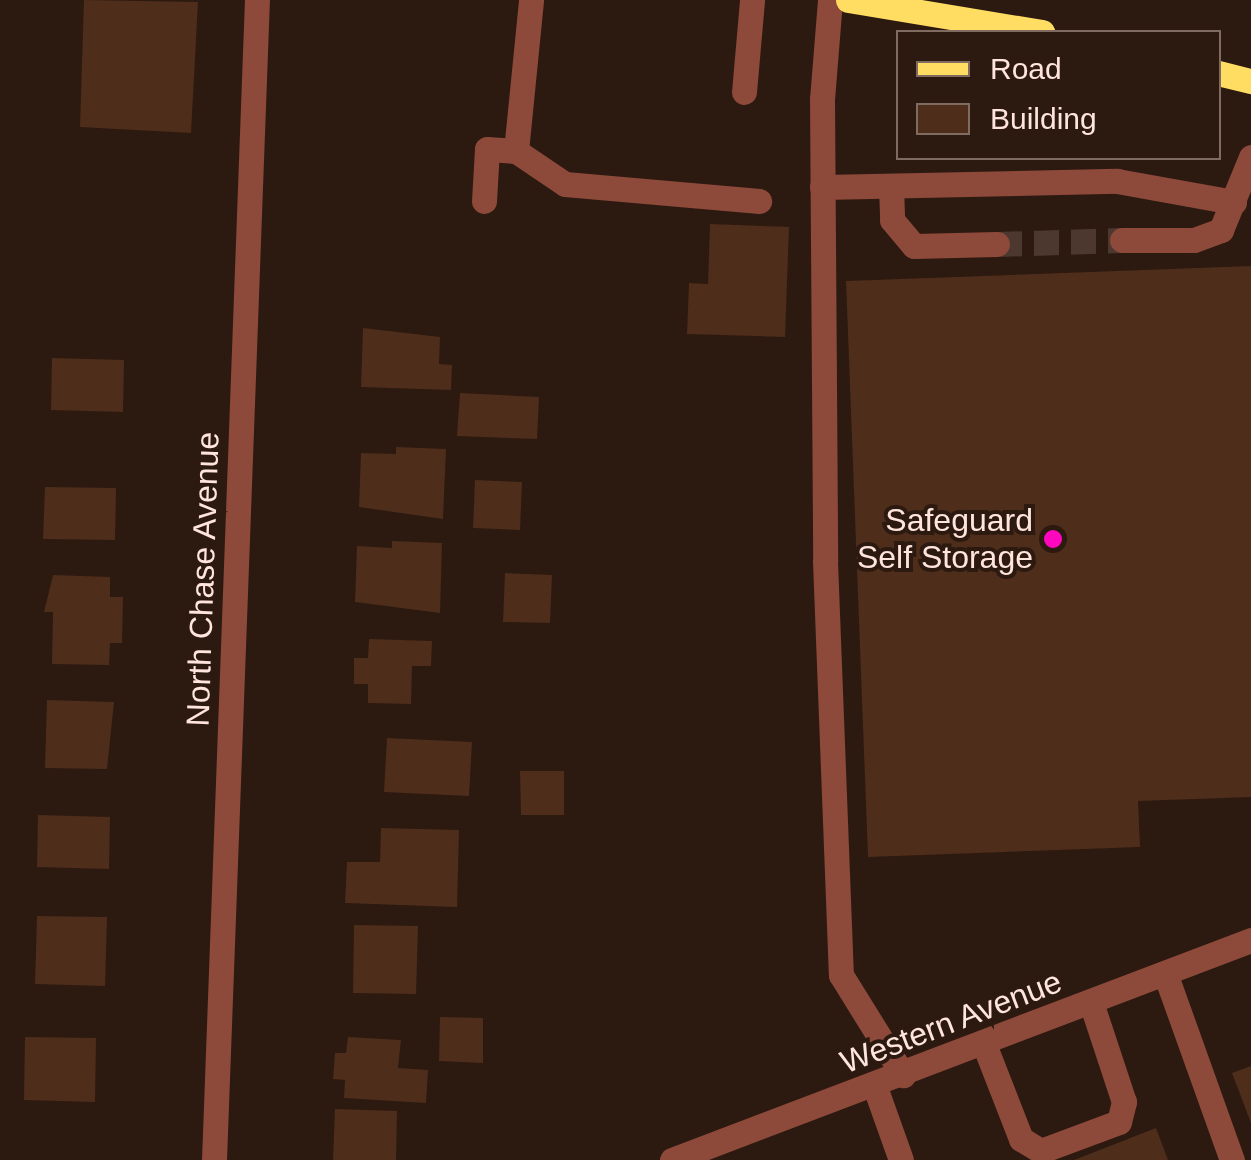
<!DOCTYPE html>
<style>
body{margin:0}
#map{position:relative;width:1251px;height:1160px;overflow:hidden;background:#2c1910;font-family:Arial,sans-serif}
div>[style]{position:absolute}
.building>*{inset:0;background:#4e2d1b}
.minor-tunnel>*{height:25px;margin-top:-12.5px;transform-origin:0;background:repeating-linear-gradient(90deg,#4c382e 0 25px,transparent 0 37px)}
.minor>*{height:25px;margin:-12.5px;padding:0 12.5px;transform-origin:12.5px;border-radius:12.5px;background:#8d4939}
.major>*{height:25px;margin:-12.5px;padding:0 12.5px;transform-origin:12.5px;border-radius:12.5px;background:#ffdd62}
.dots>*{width:28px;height:28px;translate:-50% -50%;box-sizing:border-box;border:5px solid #2c1910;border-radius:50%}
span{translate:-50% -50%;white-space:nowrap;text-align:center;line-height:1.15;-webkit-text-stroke:8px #2c1910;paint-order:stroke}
.poi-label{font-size:32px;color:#ffe5db}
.right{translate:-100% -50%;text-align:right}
.street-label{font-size:32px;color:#ffe5db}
.legend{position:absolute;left:896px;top:30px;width:325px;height:130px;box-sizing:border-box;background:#2c1910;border:2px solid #806b61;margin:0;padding:12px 18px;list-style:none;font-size:30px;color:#ffe5db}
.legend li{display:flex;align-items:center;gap:20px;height:50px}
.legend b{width:50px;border:2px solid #806b61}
</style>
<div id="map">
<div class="building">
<div style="clip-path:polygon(84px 0,198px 2px,191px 133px,80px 127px)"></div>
<div style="clip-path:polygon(710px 224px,789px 227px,785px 337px,687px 334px,689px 283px,708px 284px)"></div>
<div style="clip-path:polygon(1251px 266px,1251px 797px,1138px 801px,1140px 847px,868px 857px,846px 281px)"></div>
<div style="clip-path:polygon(363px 328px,440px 337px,439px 364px,452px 365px,451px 390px,361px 387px)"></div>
<div style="clip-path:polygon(52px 358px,124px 360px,123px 412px,51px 410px)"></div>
<div style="clip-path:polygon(460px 393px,539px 397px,537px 439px,457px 436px)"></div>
<div style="clip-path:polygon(396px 447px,446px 449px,443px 519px,359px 507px,361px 453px,396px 454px)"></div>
<div style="clip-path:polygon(475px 480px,522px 482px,520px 530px,473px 528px)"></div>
<div style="clip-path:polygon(45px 487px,116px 488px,115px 540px,43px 539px)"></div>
<div style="clip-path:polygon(392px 541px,442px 543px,440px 613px,355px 602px,357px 546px,392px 548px)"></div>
<div style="clip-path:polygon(505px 573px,552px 575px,550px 623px,503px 622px)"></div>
<div style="clip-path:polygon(53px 575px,110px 577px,110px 597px,123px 597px,122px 643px,110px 643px,109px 665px,52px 664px,53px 612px,44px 612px)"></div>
<div style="clip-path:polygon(369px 639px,432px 641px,431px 666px,412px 666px,411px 704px,368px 703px,368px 684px,354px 684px,354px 658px,368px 658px)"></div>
<div style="clip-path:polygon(47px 700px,114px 702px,107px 769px,45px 768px)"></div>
<div style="clip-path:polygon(387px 738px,472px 742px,469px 796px,384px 792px)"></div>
<div style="clip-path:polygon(520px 771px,564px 771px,564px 815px,521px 815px)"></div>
<div style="clip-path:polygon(38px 815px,110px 817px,109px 869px,37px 867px)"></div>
<div style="clip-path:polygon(381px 828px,459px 830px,457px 907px,345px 903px,347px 862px,380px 862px)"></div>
<div style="clip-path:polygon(37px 916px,107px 917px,105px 986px,35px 984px)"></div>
<div style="clip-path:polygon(354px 925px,418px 926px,416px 994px,353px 993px)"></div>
<div style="clip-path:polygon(440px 1017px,483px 1018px,483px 1063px,439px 1061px)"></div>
<div style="clip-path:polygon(25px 1037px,96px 1038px,95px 1102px,24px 1100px)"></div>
<div style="clip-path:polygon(348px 1037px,401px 1040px,398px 1068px,428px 1070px,426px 1103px,344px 1098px,345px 1080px,333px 1079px,335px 1053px,346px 1053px)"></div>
<div style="clip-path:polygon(1251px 1066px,1251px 1123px,1232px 1073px)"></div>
<div style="clip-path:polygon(335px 1109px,397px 1111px,396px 1160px,333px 1160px)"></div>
<div style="clip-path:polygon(1156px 1128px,1168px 1160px,1074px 1160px)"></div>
</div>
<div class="minor-tunnel">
<div style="left:997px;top:244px;width:125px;rotate:-1.8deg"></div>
</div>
<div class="minor">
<div style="left:830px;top:0;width:99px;rotate:94.6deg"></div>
<div style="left:822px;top:99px;width:462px;rotate:89.6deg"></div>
<div style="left:825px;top:561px;width:414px;rotate:87.8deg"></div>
<div style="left:841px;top:975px;width:118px;rotate:58.2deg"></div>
<div style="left:744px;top:92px;width:92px;rotate:-85deg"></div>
<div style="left:516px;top:151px;width:59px;rotate:34deg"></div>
<div style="left:565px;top:184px;width:195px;rotate:5deg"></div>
<div style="left:891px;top:186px;width:34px;rotate:88deg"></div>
<div style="left:892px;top:220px;width:34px;rotate:50deg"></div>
<div style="left:914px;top:246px;width:83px;rotate:-1.4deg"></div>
<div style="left:822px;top:187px;width:295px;rotate:-1.2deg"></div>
<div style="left:1117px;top:181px;width:119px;rotate:10.2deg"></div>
<div style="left:484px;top:201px;width:52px;rotate:-86.7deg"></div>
<div style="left:487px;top:149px;width:29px;rotate:4deg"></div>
<div style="left:516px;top:151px;width:152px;rotate:-84.3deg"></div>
<div style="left:1122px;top:240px;width:72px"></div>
<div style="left:1194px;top:240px;width:29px;rotate:-20deg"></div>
<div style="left:1221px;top:230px;width:79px;rotate:-67.7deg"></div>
<div style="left:1165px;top:973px;width:199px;rotate:70.3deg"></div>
<div style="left:984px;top:1044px;width:102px;rotate:68.7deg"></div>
<div style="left:1021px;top:1139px;width:23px;rotate:31deg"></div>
<div style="left:1041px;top:1151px;width:83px;rotate:-20.4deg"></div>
<div style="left:1119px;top:1122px;width:21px;rotate:-76deg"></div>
<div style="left:1124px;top:1102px;width:105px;rotate:-108.3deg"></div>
<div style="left:875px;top:1087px;width:77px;rotate:70.4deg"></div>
<div style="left:214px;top:1160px;width:1161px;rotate:-87.88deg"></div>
<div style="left:672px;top:1160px;width:619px;rotate:-20.81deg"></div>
</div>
<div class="major">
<div style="left:848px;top:0;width:197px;rotate:9.4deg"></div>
<div style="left:1218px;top:73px;width:34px;rotate:14deg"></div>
</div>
<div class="dots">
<div style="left:1053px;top:539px;background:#ff07bf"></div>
</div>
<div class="poi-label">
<span class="right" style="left:1033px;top:539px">Safeguard<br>Self Storage</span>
</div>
<div class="street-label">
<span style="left:203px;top:579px;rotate:-88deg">North Chase Avenue</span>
<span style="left:951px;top:1022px;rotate:-21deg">Western Avenue</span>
</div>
<ul class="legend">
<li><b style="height:12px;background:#ffdd62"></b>Road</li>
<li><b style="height:28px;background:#4e2d1b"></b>Building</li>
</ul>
</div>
